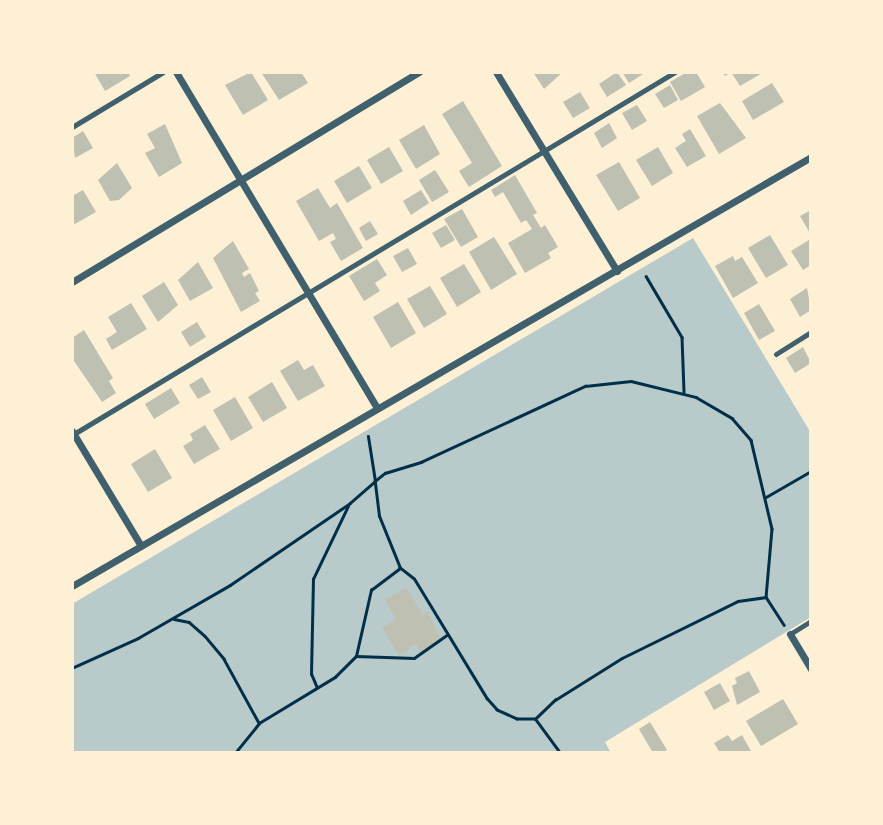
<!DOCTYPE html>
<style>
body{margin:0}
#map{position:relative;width:883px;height:825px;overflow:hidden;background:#fdf0d5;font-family:Barlow,sans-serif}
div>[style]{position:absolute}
.green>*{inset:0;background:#b9caca}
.building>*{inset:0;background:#bec0b2}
.path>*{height:2.5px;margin:-1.25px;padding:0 1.25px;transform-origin:1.25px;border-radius:1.25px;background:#003049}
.service>*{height:5px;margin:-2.5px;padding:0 2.5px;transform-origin:2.5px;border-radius:2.5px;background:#3f606c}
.minor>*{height:7px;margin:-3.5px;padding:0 3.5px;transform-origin:3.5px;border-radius:3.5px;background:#3f606c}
span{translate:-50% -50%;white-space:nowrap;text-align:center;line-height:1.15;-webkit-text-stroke:7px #fdf0d5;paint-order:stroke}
.frame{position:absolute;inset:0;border:74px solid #fdf0d5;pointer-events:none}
</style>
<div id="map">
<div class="green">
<div style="clip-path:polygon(693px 238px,811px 433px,811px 617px,605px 742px,611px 753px,72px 753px,72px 604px)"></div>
</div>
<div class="building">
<div style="clip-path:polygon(94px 72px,128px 72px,130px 76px,105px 91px)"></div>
<div style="clip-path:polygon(251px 72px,268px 100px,243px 115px,225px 85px)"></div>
<div style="clip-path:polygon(261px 72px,301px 72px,308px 83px,279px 100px)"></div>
<div style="clip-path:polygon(533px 72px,563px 72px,544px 89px)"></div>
<div style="clip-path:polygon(617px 72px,626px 85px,607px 97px,599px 84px)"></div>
<div style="clip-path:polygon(622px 72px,642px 72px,643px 74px,629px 83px)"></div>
<div style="clip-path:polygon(687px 72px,696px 72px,705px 87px,681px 101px,670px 82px)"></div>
<div style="clip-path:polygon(722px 72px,764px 72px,740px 86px,731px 72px,725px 76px)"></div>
<div style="clip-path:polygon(772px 83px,784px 102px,753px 120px,742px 101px)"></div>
<div style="clip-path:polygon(670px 85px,678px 100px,664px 108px,655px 94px)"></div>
<div style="clip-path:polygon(580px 92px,590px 108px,573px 118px,563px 102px)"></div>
<div style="clip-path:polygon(463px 101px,502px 166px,469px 187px,459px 171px,472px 163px,442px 114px)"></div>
<div style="clip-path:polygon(720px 103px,746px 138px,719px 154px,697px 116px)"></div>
<div style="clip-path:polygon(637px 105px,647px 121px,632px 130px,622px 113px)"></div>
<div style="clip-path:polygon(609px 123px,617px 138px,602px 148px,594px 133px)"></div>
<div style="clip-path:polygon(165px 124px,182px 163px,159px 177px,145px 153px,155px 148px,147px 134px)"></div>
<div style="clip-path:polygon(424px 125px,440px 154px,416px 169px,399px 140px)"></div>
<div style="clip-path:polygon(690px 129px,706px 156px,687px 167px,675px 148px,686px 141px,682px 134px)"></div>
<div style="clip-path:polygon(83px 131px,93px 148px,75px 158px,72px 138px)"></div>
<div style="clip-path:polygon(389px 147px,403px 171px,381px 184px,367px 160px)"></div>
<div style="clip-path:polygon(658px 147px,673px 173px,652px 186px,636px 160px)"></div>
<div style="clip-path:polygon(619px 162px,640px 198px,618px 211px,596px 175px)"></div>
<div style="clip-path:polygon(117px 163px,132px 188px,119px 200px,110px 201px,98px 180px)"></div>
<div style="clip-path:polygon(359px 166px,372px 188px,347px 203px,334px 181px)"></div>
<div style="clip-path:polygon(435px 170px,449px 192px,432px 202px,419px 180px)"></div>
<div style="clip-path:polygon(515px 175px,537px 213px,533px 215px,541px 228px,545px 225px,558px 247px,548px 253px,551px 258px,525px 273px,508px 243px,532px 229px,526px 220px,521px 223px,503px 192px,495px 197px,491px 190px)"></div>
<div style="clip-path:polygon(318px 188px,330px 208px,337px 203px,363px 248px,341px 261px,330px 242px,336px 239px,333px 233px,319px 241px,296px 201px)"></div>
<div style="clip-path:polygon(83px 190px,96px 212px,73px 225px,72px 196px)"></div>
<div style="clip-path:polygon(421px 190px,429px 203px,411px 215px,403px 201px)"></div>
<div style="clip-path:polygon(462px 209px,478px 237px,461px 247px,444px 219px)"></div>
<div style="clip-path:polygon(811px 210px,811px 235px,800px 216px)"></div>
<div style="clip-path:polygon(370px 221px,378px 234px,366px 241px,359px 228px)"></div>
<div style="clip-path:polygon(446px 225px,455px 240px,441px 248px,432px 233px)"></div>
<div style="clip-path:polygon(770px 235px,788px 265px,766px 278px,748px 248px)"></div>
<div style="clip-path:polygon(494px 237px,517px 274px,491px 290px,469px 252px)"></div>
<div style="clip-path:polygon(809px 240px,811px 265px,803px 270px,791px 251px)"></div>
<div style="clip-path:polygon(233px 241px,249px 269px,242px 273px,244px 277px,250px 273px,259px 291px,255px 293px,260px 301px,241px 312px,213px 258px)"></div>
<div style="clip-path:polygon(408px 248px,417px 264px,402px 272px,393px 256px)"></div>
<div style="clip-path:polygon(733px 256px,735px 261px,742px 257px,758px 283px,733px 298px,715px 266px)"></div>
<div style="clip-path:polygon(377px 259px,387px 275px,375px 283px,380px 291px,364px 301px,349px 276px)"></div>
<div style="clip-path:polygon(198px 262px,213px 288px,190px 301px,178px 280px)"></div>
<div style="clip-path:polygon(464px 264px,481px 292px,457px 307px,440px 278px)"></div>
<div style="clip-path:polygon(164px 282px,178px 305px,158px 322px,142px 296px)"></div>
<div style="clip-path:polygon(430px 286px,447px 314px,424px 328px,407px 299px)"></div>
<div style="clip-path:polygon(807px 288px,811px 310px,800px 317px,790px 299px)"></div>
<div style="clip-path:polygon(398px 302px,416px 333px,391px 348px,373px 317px)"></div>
<div style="clip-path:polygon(131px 303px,147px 329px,112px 350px,106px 339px,117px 332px,108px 317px)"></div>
<div style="clip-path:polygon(759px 304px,775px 331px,759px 340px,744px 313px)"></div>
<div style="clip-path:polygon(197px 322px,206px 337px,190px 347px,181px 332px)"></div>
<div style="clip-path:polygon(84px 330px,113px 378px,109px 381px,116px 393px,102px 402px,72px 358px,72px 338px)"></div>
<div style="clip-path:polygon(803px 347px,811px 363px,795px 373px,786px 358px)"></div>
<div style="clip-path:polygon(298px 360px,304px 370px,313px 365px,325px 386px,298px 401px,280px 371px)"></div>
<div style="clip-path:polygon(202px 377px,211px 392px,198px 399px,189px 385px)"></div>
<div style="clip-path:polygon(272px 382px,287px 408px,263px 422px,248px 397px)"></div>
<div style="clip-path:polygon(171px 388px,180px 403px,154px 419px,145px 404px)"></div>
<div style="clip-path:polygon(235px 397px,253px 428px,231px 441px,213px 410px)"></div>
<div style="clip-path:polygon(205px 425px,220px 449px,194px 464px,183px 446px,193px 440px,190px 434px)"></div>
<div style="clip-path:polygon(155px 449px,172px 478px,148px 492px,131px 464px)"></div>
<div style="clip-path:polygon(406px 587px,423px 615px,428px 612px,441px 640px,421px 652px,416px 644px,399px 655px,382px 628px,396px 619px,385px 600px)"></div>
<div style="clip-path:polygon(749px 671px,760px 692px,737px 705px,732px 686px,737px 683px,735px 678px)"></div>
<div style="clip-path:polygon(720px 683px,730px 701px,714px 710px,704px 692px)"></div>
<div style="clip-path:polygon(783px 699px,798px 724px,761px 746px,746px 721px)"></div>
<div style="clip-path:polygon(650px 722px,667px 750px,662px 753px,653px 753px,639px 729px)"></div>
<div style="clip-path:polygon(728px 735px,732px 741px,742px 735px,752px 753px,720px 753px,714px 743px)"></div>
</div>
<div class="path">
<div style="left:646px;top:276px;width:71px;rotate:59.5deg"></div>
<div style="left:682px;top:337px;width:55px;rotate:87.9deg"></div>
<div style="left:766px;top:497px;width:52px;rotate:-30deg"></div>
<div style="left:174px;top:619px;width:15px;rotate:11deg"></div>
<div style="left:189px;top:622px;width:21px;rotate:41deg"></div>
<div style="left:205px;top:636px;width:30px;rotate:50deg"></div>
<div style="left:224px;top:659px;width:73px;rotate:61.3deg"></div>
<div style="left:356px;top:656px;width:58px;rotate:2deg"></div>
<div style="left:414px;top:658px;width:39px;rotate:-35deg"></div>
<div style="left:72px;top:668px;width:72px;rotate:-24.4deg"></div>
<div style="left:138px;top:638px;width:106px;rotate:-29.9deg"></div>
<div style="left:230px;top:585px;width:145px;rotate:-34.3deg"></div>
<div style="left:350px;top:503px;width:33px;rotate:-41deg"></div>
<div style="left:375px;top:481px;width:45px;rotate:-99deg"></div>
<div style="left:317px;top:688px;width:15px;rotate:-113deg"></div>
<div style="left:311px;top:674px;width:95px;rotate:-88.8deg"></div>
<div style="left:313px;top:579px;width:81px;rotate:-64.4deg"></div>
<div style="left:535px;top:719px;width:28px;rotate:-44deg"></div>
<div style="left:555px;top:700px;width:79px;rotate:-32.1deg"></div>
<div style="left:622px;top:658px;width:129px;rotate:-26.2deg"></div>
<div style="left:738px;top:601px;width:28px;rotate:-8deg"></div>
<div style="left:766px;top:597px;width:33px;rotate:57deg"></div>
<div style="left:235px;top:753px;width:38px;rotate:-51deg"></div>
<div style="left:259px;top:723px;width:89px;rotate:-31.2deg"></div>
<div style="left:335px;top:677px;width:30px;rotate:-45deg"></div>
<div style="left:356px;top:656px;width:68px;rotate:-77.2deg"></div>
<div style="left:371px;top:590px;width:36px;rotate:-37deg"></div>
<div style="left:560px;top:753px;width:42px;rotate:-126.3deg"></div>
<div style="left:535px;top:719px;width:18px;rotate:180deg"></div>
<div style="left:517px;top:719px;width:22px;rotate:-156deg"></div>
<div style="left:497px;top:710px;width:15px;rotate:-132deg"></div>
<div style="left:487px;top:699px;width:140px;rotate:-121.3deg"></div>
<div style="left:414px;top:579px;width:18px;rotate:-142deg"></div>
<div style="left:400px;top:568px;width:56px;rotate:-112deg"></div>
<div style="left:379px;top:516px;width:35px;rotate:-97deg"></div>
<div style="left:375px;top:481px;width:13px;rotate:-39deg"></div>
<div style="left:385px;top:473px;width:38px;rotate:-17deg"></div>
<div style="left:421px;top:462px;width:181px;rotate:-24.9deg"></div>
<div style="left:585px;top:386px;width:46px;rotate:-6.2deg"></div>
<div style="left:631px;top:381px;width:67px;rotate:13.8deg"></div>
<div style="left:696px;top:397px;width:42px;rotate:30.3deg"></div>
<div style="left:732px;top:418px;width:29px;rotate:49deg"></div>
<div style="left:751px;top:440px;width:91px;rotate:76.7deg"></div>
<div style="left:772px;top:529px;width:68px;rotate:95deg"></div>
</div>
<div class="service">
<div style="left:72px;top:127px;width:106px;rotate:-31.1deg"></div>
<div style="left:776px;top:354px;width:41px;rotate:-32.2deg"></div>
<div style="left:72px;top:435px;width:704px;rotate:-31.05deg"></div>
<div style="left:790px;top:634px;width:25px;rotate:-32deg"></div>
</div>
<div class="minor">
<div style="left:176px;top:72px;width:392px;rotate:59.1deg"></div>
<div style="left:496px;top:72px;width:233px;rotate:58.7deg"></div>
<div style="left:72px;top:282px;width:406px;rotate:-31.2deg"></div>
<div style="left:72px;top:431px;width:134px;rotate:59deg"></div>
<div style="left:72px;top:586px;width:854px;rotate:-30.14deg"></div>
<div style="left:790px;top:634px;width:41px;rotate:59deg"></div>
</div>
<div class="frame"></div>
</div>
